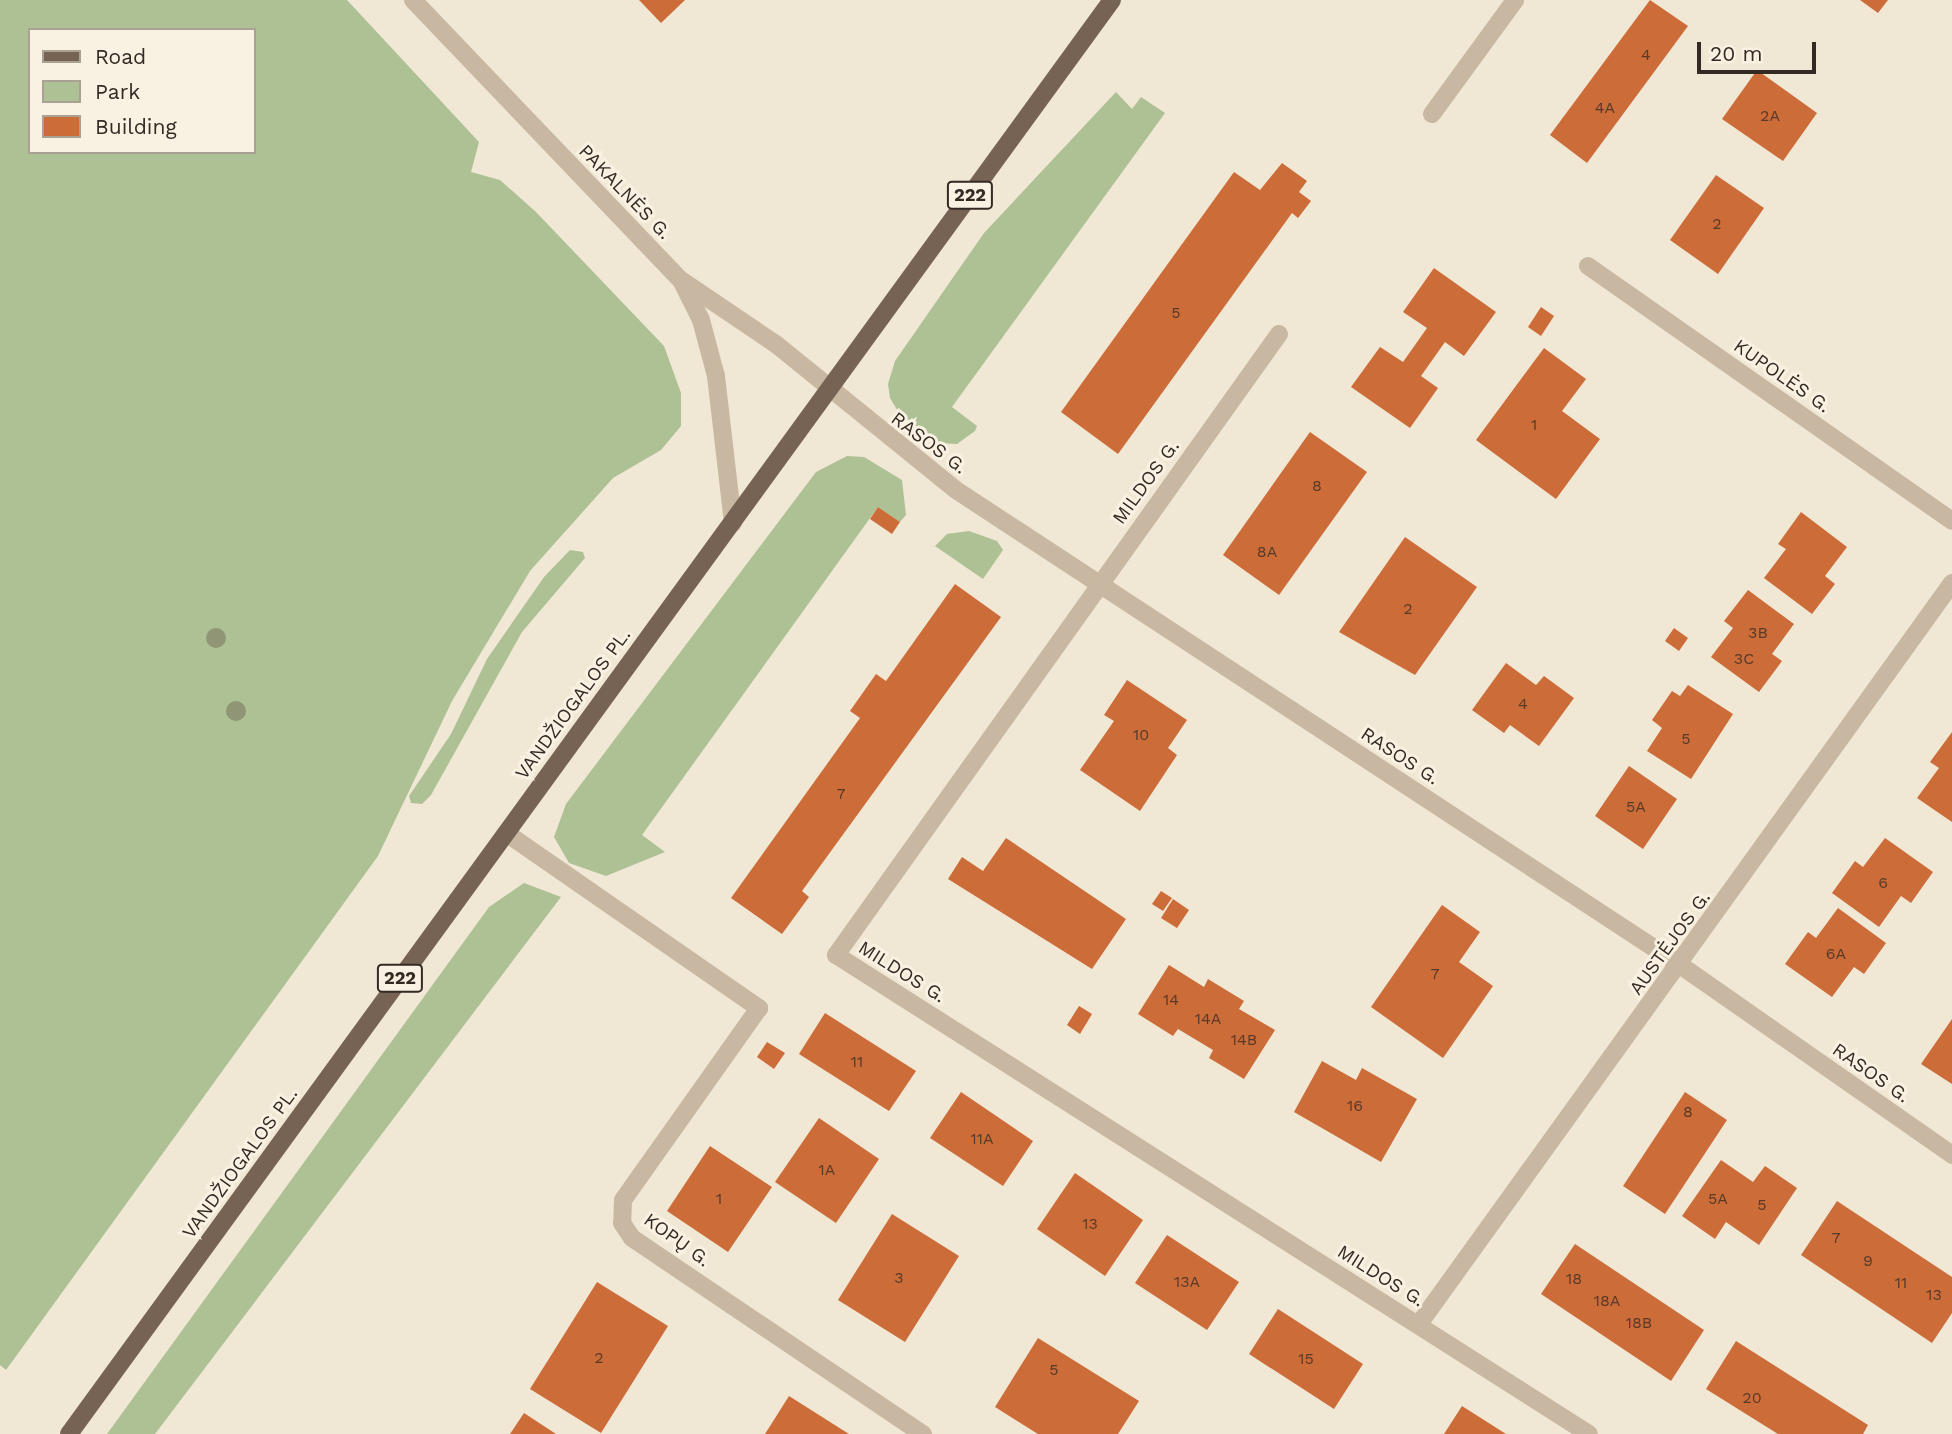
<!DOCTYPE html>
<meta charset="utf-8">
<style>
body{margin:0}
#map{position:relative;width:1952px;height:1434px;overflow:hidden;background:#f1e7d5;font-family:"Work Sans",sans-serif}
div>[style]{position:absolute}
.green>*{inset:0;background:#adc195}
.building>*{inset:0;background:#cc6c38}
.minor>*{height:18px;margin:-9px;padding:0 9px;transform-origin:9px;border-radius:9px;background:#c9b8a1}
.primary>*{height:18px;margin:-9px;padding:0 9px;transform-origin:9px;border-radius:9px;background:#766354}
.trees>*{width:20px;height:20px;margin:-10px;border-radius:50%;background:#8f9575}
span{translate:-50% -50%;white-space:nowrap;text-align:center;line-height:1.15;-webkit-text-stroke:6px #f9f1e1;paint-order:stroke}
.number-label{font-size:16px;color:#593a29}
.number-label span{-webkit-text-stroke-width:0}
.shield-label span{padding:2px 5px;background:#f9f1e1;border:2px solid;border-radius:5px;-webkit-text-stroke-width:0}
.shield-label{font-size:18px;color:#332a24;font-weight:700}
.street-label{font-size:19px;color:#332a24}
.legend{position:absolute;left:28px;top:28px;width:228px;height:126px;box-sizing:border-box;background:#f9f1e1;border:2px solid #aaa195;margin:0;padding:9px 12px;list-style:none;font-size:21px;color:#332a24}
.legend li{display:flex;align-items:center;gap:14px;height:35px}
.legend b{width:35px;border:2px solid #aaa195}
.scale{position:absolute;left:1697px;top:42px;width:119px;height:32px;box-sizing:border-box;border:4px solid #332a24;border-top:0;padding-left:9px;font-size:21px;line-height:24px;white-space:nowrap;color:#332a24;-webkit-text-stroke:5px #f9f1e1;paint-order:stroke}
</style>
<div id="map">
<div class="green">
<div style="clip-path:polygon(evenodd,0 0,347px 0,479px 142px,471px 172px,500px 180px,536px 212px,664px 346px,681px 393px,681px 426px,661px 450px,613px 478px,530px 571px,452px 701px,378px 856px,6px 1370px,0 1365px,0 0,30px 30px,254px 30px,254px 152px,30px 152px,30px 30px)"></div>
<div style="clip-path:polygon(1116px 92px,1132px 109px,1141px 97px,1165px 113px,952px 407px,977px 426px,975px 431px,957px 444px,939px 443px,899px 413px,890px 398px,888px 384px,895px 361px,984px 233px)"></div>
<div style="clip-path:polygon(847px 456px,864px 457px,902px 480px,906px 515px,900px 522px,878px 507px,642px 835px,665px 852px,606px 876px,569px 863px,554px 837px,566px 804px,816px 472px)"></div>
<div style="clip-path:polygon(969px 531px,997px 541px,1003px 550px,983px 579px,935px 546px,947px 534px)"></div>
<div style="clip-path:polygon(570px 550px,583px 552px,585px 558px,522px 632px,431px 795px,422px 804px,411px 803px,409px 796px,451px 734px,487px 659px,544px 577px)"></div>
<div style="clip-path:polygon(524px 883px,561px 897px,155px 1434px,107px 1434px,489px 907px)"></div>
</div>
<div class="building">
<div style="clip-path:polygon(639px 0,685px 0,661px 23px)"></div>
<div style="clip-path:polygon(1650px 0,1688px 26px,1587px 163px,1550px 135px)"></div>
<div style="clip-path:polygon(1860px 0,1888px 0,1878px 13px)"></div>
<div style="clip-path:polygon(1757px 70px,1817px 113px,1783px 161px,1722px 119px)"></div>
<div style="clip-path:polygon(1282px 163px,1307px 181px,1299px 192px,1311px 201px,1298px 218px,1292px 213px,1118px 454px,1061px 412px,1234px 172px,1260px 190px)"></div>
<div style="clip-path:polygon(1716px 175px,1764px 208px,1718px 274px,1670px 240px)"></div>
<div style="clip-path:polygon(1434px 268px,1496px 312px,1464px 356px,1445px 342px,1421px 376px,1438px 388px,1410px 428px,1351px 387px,1380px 347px,1403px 362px,1427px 328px,1403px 312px)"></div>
<div style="clip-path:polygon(1541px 307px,1554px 316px,1541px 336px,1528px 327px)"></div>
<div style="clip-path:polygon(1544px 348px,1586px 379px,1562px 411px,1600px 439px,1556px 499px,1476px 440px)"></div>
<div style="clip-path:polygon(1310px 432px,1367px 472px,1279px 595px,1223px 555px)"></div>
<div style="clip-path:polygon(878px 507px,900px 522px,892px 534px,870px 519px)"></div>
<div style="clip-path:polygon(1801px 512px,1847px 547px,1825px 576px,1835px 584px,1812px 614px,1764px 578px,1786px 549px,1778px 544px)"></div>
<div style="clip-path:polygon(1405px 537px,1477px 587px,1415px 675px,1339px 632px)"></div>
<div style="clip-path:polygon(955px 584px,1001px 617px,802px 891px,809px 897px,782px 934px,731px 898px,860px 718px,850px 711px,876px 674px,886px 681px)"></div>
<div style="clip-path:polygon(1748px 590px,1794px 624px,1772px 654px,1782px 661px,1759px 692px,1711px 657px,1733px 628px,1724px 621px)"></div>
<div style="clip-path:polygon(1674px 628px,1688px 638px,1679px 651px,1665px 641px)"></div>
<div style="clip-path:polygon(1506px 663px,1536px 685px,1544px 676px,1574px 698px,1539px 746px,1510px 725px,1504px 733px,1472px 710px)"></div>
<div style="clip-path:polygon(1127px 680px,1187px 720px,1168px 748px,1177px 755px,1140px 811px,1080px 770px,1114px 721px,1104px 715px)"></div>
<div style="clip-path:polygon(1688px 685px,1733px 714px,1691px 779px,1647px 751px,1662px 728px,1652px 720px,1672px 691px,1680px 696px)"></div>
<div style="clip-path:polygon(1952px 732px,1952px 822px,1917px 798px,1939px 768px,1930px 762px)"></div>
<div style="clip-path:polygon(1629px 766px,1677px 799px,1643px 849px,1595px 816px)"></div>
<div style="clip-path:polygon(1006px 838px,1126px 919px,1092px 969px,948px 879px,962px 857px,983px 871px)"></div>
<div style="clip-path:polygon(1885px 838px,1933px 872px,1911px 903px,1901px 896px,1879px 927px,1832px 893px,1855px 861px,1863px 867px)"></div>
<div style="clip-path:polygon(1161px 891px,1172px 898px,1163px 911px,1152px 904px)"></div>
<div style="clip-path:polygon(1173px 899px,1189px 910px,1177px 928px,1161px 918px)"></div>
<div style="clip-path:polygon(1442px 905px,1480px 932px,1459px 962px,1493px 986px,1443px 1058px,1371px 1007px)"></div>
<div style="clip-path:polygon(1838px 908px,1886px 943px,1864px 974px,1854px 967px,1832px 997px,1785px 964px,1808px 932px,1816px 938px)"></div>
<div style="clip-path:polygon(1169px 965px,1204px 987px,1208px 979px,1244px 1001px,1239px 1009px,1275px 1030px,1244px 1079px,1209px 1058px,1213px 1050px,1178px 1029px,1173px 1036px,1138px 1014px)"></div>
<div style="clip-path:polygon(1079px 1006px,1092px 1014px,1080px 1034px,1067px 1025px)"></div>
<div style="clip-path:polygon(825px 1013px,916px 1071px,889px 1111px,799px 1054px)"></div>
<div style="clip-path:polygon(1952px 1019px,1952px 1084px,1921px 1064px)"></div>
<div style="clip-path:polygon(767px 1042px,785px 1053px,774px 1069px,757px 1057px)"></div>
<div style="clip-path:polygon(1322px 1061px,1356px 1080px,1362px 1068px,1417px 1099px,1381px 1162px,1294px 1112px)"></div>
<div style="clip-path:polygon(961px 1092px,1033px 1141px,1003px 1186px,930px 1138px)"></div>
<div style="clip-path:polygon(1685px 1092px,1727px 1120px,1665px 1214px,1623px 1186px)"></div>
<div style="clip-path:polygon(819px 1118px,879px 1159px,836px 1223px,775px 1182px)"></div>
<div style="clip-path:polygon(710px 1146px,772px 1187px,728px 1252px,667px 1211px)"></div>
<div style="clip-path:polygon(1721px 1160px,1753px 1182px,1765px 1166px,1797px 1188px,1759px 1245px,1726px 1222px,1715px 1239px,1682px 1216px)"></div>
<div style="clip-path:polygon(1075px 1173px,1143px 1220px,1105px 1276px,1037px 1229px)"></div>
<div style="clip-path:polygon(1837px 1201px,1952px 1277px,1952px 1313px,1932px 1343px,1801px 1255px)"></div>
<div style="clip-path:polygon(892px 1214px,959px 1256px,905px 1342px,838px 1300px)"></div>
<div style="clip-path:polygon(1167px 1235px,1239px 1282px,1207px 1330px,1135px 1283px)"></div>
<div style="clip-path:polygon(1575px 1244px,1704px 1330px,1671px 1381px,1541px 1294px)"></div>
<div style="clip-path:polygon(597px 1282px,668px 1326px,601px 1433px,530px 1389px)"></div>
<div style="clip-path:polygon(1278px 1309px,1363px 1364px,1334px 1409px,1249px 1354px)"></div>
<div style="clip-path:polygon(1038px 1338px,1139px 1401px,1118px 1434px,1038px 1434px,995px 1407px)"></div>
<div style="clip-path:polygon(1736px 1341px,1868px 1425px,1863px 1434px,1778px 1434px,1706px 1389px)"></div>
<div style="clip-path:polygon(789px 1396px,849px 1434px,765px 1434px)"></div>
<div style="clip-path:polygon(1462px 1406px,1506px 1434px,1444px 1434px)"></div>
<div style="clip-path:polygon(524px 1413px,556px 1434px,510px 1434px)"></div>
</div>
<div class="minor">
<div style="left:413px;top:0;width:388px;rotate:46.3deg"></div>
<div style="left:681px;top:280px;width:116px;rotate:34.1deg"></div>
<div style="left:777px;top:345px;width:230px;rotate:39deg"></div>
<div style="left:956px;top:490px;width:866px;rotate:33.27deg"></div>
<div style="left:1680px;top:965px;width:332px;rotate:34.9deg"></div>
<div style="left:1432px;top:114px;width:141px;rotate:-53.9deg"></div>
<div style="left:1588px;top:266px;width:444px;rotate:35deg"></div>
<div style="left:683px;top:284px;width:40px;rotate:63.4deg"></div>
<div style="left:701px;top:320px;width:58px;rotate:75deg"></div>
<div style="left:716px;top:376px;width:148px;rotate:83.4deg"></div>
<div style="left:1279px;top:334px;width:763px;rotate:125.5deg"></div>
<div style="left:836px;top:955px;width:892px;rotate:32.46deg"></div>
<div style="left:506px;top:833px;width:308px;rotate:34.7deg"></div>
<div style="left:759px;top:1008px;width:235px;rotate:125.3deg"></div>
<div style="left:623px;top:1200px;width:23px;rotate:92deg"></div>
<div style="left:622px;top:1223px;width:18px;rotate:56deg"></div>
<div style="left:632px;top:1238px;width:351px;rotate:34deg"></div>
<div style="left:1419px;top:1324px;width:913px;rotate:-54.27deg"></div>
</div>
<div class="primary">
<div style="left:69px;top:1434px;width:1773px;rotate:-53.97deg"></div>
</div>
<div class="trees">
<div style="left:216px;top:638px"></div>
<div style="left:236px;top:711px"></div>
</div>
<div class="number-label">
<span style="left:1646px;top:55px">4</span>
<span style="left:1605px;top:108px">4A</span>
<span style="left:1770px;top:116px">2A</span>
<span style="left:1717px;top:224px">2</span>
<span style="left:1176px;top:313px">5</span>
<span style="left:1534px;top:425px">1</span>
<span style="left:1317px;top:486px">8</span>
<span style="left:1267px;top:552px">8A</span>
<span style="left:1408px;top:609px">2</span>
<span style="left:1758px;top:633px">3B</span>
<span style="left:1744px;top:659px">3C</span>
<span style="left:1523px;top:704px">4</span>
<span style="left:1141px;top:735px">10</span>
<span style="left:1686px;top:739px">5</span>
<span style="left:841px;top:794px">7</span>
<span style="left:1636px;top:807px">5A</span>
<span style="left:1883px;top:883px">6</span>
<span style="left:1836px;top:954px">6A</span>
<span style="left:1435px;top:974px">7</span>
<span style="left:1171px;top:1000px">14</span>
<span style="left:1208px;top:1019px">14A</span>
<span style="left:1244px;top:1040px">14B</span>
<span style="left:857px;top:1062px">11</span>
<span style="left:1355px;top:1106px">16</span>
<span style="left:1688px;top:1112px">8</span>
<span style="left:982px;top:1139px">11A</span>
<span style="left:827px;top:1170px">1A</span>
<span style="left:719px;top:1199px">1</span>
<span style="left:1718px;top:1199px">5A</span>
<span style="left:1762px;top:1205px">5</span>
<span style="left:1090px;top:1224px">13</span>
<span style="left:1836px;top:1238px">7</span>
<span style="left:1868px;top:1261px">9</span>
<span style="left:899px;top:1278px">3</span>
<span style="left:1574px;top:1279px">18</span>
<span style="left:1187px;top:1282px">13A</span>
<span style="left:1901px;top:1283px">11</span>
<span style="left:1934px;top:1295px">13</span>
<span style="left:1607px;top:1301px">18A</span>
<span style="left:1639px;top:1323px">18B</span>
<span style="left:599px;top:1358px">2</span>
<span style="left:1306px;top:1359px">15</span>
<span style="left:1054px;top:1370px">5</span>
<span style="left:1752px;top:1398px">20</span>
</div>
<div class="shield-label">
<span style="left:970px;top:195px">222</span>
<span style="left:400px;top:978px">222</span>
</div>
<div class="street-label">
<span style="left:625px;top:192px;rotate:46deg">PAKALNĖS G.</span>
<span style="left:1782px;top:376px;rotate:35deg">KUPOLĖS G.</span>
<span style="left:929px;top:443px;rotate:37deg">RASOS G.</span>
<span style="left:1146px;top:482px;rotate:-54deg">MILDOS G.</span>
<span style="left:573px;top:704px;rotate:-54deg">VANDŽIOGALOS PL.</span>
<span style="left:1400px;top:756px;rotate:33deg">RASOS G.</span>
<span style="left:1670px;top:943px;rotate:-54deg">AUSTĖJOS G.</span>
<span style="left:902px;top:972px;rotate:32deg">MILDOS G.</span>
<span style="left:1871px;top:1073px;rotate:35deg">RASOS G.</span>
<span style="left:240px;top:1163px;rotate:-54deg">VANDŽIOGALOS PL.</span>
<span style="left:677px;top:1240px;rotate:36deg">KOPŲ G.</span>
<span style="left:1381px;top:1276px;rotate:32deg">MILDOS G.</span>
</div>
<ul class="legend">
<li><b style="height:9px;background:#766354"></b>Road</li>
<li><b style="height:19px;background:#adc195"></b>Park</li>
<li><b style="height:19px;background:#cc6c38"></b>Building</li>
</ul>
<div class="scale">20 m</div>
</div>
